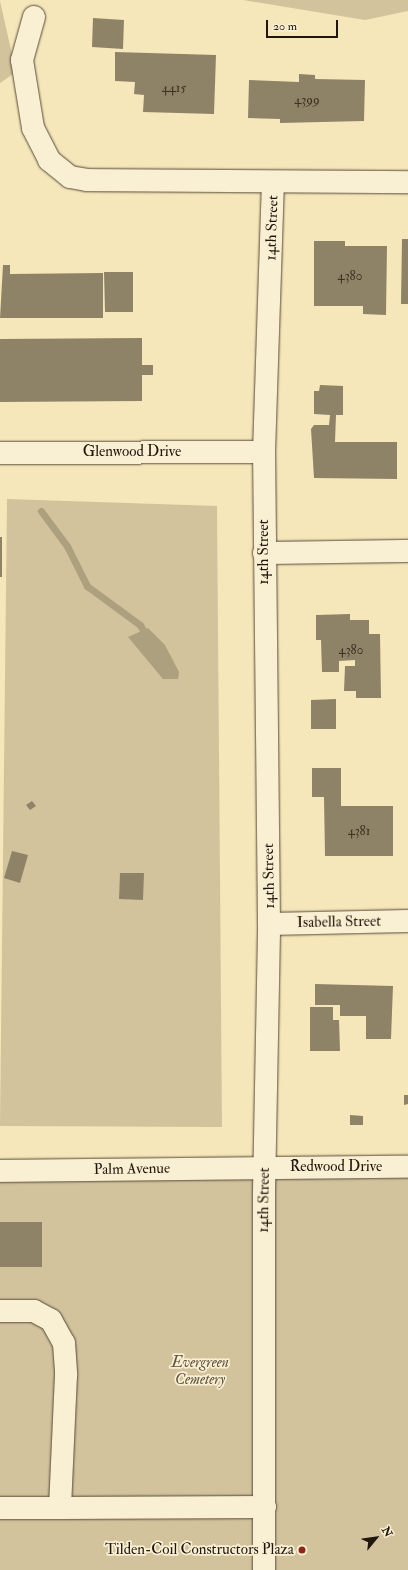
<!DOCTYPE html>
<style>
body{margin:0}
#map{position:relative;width:408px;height:1570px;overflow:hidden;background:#f6e7ba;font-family:"IM FELL Double Pica",serif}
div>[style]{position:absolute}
.green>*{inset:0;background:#d2c39d}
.water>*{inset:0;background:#ada07f}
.stream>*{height:7px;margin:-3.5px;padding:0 3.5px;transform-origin:3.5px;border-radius:3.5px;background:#ada07f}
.building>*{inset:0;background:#8f8367}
.roads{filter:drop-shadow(0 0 1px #564a38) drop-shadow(0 0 1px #564a38)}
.minor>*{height:22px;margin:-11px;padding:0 11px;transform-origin:11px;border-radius:11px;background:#f9efd2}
.dots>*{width:11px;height:11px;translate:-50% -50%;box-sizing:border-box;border:2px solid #f9efd2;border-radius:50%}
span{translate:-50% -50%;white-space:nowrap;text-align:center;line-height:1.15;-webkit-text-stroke:3.5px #f9efd2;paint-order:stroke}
.number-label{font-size:13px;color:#3c3124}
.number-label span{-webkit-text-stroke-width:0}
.street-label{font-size:15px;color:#20160d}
.park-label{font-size:15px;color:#5e533f;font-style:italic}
.poi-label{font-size:15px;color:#20160d}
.right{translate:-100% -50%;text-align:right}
.north{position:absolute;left:356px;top:1518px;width:40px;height:40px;-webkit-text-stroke:3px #f9efd2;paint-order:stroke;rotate:61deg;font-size:11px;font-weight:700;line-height:16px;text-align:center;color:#20160d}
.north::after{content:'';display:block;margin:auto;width:14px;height:18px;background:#20160d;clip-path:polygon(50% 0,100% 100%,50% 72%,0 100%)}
.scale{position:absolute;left:266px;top:20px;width:72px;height:18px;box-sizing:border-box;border:2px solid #20160d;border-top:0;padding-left:5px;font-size:12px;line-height:14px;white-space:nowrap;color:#20160d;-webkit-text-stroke:3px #f9efd2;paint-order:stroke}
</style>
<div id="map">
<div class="green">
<div style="clip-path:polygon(243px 0,408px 0,408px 11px,365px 20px)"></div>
<div style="clip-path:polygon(0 1px,16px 72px,0 83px)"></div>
<div style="clip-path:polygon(7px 499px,217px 506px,222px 1127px,0 1126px)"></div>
<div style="clip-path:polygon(408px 1171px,408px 1570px,0 1570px,0 1178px)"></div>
</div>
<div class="water">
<div style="clip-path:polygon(148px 628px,165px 645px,179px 672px,178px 679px,163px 679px,128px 637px)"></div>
</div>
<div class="stream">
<div style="left:41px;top:511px;width:44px;rotate:53.4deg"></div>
<div style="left:67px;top:546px;width:45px;rotate:63.4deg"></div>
<div style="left:87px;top:586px;width:66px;rotate:36.3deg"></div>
<div style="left:140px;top:625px;width:14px;rotate:60deg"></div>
</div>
<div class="building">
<div style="clip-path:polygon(93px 18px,124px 20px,123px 49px,92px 47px)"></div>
<div style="clip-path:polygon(115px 52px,216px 55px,214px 114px,143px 112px,144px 95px,134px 94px,135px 82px,115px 81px)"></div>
<div style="clip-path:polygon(299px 74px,315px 75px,315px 79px,365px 80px,364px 121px,280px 123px,280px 119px,248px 118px,249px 80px,299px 82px)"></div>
<div style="clip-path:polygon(402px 239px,408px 239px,408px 304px,401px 304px)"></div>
<div style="clip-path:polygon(314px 241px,345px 241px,345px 246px,387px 246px,386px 315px,363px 314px,363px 306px,314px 306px)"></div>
<div style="clip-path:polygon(3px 265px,10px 265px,10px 274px,103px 273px,103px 318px,0 318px)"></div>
<div style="clip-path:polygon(104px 272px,133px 272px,133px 312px,105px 312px)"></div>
<div style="clip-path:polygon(142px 338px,142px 365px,153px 365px,153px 375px,142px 375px,142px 401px,0 402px,0 339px)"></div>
<div style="clip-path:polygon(320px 385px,343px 386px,343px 415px,336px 415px,335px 442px,397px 442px,397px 479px,314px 478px,311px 429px,314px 425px,329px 425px,330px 415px,314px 414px,314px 391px,319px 391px)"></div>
<div style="clip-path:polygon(0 537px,2px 537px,2px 577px,0 577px)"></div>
<div style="clip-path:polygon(350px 614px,350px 620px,369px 620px,369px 634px,380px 634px,381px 698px,356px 698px,356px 691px,344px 691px,345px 666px,355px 666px,355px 660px,339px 661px,339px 672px,322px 672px,321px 640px,316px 640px,316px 615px)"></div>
<div style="clip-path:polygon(336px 699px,336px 729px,311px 729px,311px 700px)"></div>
<div style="clip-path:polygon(312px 768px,341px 768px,341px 806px,393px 806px,393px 856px,325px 856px,324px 797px,312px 797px)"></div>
<div style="clip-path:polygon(32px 801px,36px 806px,30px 810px,26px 805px)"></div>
<div style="clip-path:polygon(12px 851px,28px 855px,20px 883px,4px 878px)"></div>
<div style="clip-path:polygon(120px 873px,144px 873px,143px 900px,119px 899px)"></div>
<div style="clip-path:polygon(315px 984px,393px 986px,391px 1039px,366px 1039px,366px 1016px,340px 1016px,340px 1005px,315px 1005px)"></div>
<div style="clip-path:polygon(310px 1007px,333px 1007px,333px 1020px,339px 1020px,340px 1051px,310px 1051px)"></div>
<div style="clip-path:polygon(404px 1095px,408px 1095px,408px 1104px,404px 1105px)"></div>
<div style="clip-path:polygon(350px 1115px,363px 1116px,363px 1125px,350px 1125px)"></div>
<div style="clip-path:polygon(0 1222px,42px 1222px,42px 1267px,0 1267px)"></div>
</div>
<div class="roads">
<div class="minor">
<div style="left:34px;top:17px;width:45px;rotate:105.6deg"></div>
<div style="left:22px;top:60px;width:69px;rotate:80.8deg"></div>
<div style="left:33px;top:128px;width:36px;rotate:63deg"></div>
<div style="left:49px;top:160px;width:27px;rotate:39deg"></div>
<div style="left:70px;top:177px;width:17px;rotate:10deg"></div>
<div style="left:87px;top:180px;width:321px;rotate:0.4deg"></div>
<div style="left:0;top:453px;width:264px;rotate:-0.2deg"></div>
<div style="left:264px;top:553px;width:144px;rotate:-0.8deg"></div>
<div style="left:269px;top:924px;width:139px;rotate:-1.2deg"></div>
<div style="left:0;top:1171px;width:408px;rotate:-0.6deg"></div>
<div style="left:0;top:1311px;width:34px"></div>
<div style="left:34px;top:1311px;width:19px;rotate:28deg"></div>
<div style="left:51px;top:1320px;width:26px;rotate:61deg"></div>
<div style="left:64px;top:1343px;width:32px;rotate:86deg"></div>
<div style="left:66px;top:1375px;width:133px;rotate:92.6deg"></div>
<div style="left:60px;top:1508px;width:205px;rotate:-0.3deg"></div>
<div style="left:0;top:1508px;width:60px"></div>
<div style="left:264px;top:1570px;width:378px;rotate:-90deg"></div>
<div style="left:264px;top:1192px;width:268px;rotate:-88.9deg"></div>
<div style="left:269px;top:924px;width:472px;rotate:-90.6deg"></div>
<div style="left:264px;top:452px;width:270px;rotate:-88.1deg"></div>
</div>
</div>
<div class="dots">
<div style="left:302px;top:1550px;background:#8f2418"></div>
</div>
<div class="number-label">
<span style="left:174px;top:88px">4415</span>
<span style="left:307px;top:100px">4399</span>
<span style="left:350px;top:276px">4380</span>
<span style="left:351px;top:650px">4380</span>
<span style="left:359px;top:831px">4381</span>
</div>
<div class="street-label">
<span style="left:272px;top:228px;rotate:-88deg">14th Street</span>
<span style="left:132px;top:452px">Glenwood Drive</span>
<span style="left:264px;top:552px;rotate:-90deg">14th Street</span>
<span style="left:269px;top:876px;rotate:-91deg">14th Street</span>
<span style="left:339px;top:922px;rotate:-1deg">Isabella Street</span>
<span style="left:336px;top:1167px">Redwood Drive</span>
<span style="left:132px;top:1169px;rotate:-1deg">Palm Avenue</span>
<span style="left:264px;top:1200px;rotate:-89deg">14th Street</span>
</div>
<div class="park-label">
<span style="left:200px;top:1371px">Evergreen<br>Cemetery</span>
</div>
<div class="poi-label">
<span class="right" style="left:294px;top:1550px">Tilden-Coil Constructors Plaza</span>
</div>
<div class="north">N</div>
<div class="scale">20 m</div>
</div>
